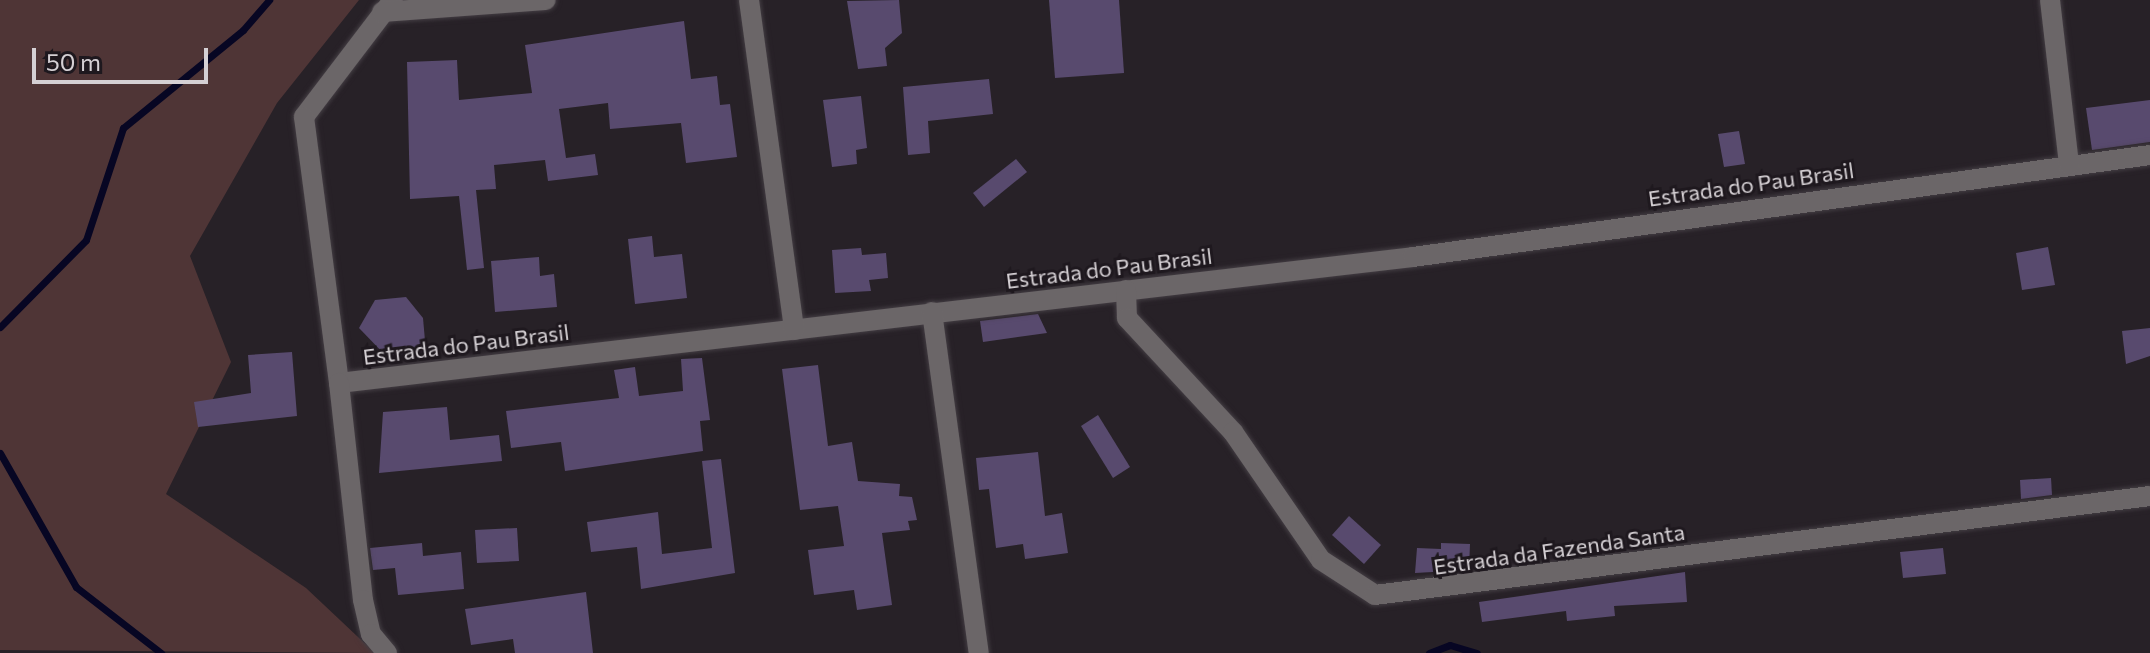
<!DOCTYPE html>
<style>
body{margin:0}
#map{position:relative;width:2150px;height:653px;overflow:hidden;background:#272127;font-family:Commissioner,sans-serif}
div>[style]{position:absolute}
.green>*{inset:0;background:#4f3536}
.stream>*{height:7px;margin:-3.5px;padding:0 3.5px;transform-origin:3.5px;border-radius:3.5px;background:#070623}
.building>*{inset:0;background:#584a6e}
.roads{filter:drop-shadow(0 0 2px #433d43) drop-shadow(0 0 2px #433d43)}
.minor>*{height:20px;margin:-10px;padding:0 10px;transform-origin:10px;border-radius:10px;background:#6b6668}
span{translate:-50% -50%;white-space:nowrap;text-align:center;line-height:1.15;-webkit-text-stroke:6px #1e181e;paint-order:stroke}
.street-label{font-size:22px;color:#d5d0d4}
.scale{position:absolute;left:32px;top:48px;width:176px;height:36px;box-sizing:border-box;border:4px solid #d5d0d4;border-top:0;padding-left:10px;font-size:24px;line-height:28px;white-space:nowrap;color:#d5d0d4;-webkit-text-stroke:6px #1e181e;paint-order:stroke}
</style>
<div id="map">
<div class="green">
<div style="clip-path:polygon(0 0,359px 0,277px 103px,190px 256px,231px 362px,166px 494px,306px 588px,375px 653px,0 650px)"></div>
</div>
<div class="stream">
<div style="left:0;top:327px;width:122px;rotate:-45.3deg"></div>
<div style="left:86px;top:240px;width:118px;rotate:-71.7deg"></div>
<div style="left:123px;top:128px;width:155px;rotate:-39.2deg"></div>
<div style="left:243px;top:30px;width:40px;rotate:-49deg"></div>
<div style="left:0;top:453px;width:154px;rotate:60.4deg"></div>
<div style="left:76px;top:587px;width:108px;rotate:37.8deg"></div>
<div style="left:1429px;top:653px;width:22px;rotate:-21deg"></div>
<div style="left:1450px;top:645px;width:28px;rotate:17deg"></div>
</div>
<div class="building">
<div style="clip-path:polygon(899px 0,902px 33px,885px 48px,887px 66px,858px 69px,847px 1px)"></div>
<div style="clip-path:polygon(1049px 0,1119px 0,1124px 73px,1055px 78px)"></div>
<div style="clip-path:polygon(684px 21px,691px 79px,717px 76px,720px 105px,730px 104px,737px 157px,686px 163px,681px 123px,610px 129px,608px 103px,559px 109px,566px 158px,595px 154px,598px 175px,548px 181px,545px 160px,494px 165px,496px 189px,476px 190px,484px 268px,467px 270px,459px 196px,410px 199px,407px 62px,457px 60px,459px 100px,532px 93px,525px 45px)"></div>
<div style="clip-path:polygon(989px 79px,993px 114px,928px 121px,930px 153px,908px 155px,903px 87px)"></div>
<div style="clip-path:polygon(861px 96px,867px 148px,856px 150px,857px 164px,832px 167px,823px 100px)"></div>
<div style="clip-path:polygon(2150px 100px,2150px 142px,2092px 150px,2086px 108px)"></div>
<div style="clip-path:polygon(1739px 131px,1745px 164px,1724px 167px,1718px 134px)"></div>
<div style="clip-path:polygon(1016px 159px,1027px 172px,984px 207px,973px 193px)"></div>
<div style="clip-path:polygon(652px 236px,654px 257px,682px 254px,687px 298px,635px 304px,628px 239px)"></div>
<div style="clip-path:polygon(2048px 247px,2055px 285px,2022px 290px,2016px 253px)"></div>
<div style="clip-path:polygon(861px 248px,862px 255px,886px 253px,888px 278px,869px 280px,871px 291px,835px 293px,832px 250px)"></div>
<div style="clip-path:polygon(539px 257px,540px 276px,554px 274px,557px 307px,495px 312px,491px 261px)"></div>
<div style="clip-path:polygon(406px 297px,423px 318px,426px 352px,386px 356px,359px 328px,375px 300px)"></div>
<div style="clip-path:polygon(1038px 314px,1047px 333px,983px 342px,980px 321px)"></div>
<div style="clip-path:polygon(2150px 328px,2150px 356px,2126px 364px,2122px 331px)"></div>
<div style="clip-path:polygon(292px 352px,297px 416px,198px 427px,194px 402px,251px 393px,248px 355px)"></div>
<div style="clip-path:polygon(702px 358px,710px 420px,700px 421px,703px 451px,565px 471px,561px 442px,511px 448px,506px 411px,619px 398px,614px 370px,635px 367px,639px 396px,683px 391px,681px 359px)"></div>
<div style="clip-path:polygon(818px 365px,828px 446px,852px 442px,858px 481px,900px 484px,899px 496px,912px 497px,917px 520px,908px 521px,910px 530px,882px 533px,892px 605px,857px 610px,854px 590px,814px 595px,808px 550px,844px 546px,838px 506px,800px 510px,782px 369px)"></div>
<div style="clip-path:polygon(447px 407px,450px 440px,499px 435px,502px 461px,379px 473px,383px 412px)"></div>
<div style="clip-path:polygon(1098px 415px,1130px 467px,1113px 478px,1081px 426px)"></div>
<div style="clip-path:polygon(1038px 452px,1045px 516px,1062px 513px,1068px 553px,1025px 559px,1023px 544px,996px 548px,989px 489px,979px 490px,976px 458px)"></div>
<div style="clip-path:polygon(721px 459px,735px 573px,641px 589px,637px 547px,591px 552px,587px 522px,658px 512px,662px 554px,712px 548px,702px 461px)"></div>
<div style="clip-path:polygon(2051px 478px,2052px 495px,2021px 499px,2020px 480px)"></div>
<div style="clip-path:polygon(1349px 516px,1381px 545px,1364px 564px,1332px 535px)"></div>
<div style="clip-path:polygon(517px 528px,519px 561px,477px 563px,475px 530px)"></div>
<div style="clip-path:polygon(422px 543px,423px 556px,461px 552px,464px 589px,398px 595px,395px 568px,373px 570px,370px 548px)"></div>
<div style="clip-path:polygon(1441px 543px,1470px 544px,1469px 570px,1415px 573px,1417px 548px,1441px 549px)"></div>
<div style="clip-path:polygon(1943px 548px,1946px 574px,1903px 578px,1900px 552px)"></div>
<div style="clip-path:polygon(1685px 572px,1687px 602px,1614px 606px,1615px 616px,1567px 621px,1566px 611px,1482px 622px,1479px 602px)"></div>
<div style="clip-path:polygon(586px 592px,593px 653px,515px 653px,513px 639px,471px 645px,465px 609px)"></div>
</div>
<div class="roads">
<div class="minor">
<div style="left:393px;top:0;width:147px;rotate:127.3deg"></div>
<div style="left:304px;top:117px;width:268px;rotate:82.5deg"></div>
<div style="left:339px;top:383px;width:1081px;rotate:-6.69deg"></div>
<div style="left:1413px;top:257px;width:744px;rotate:-7.88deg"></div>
<div style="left:749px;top:0;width:333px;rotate:82.2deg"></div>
<div style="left:2050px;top:0;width:166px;rotate:83.4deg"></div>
<div style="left:382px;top:12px;width:164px;rotate:-4.2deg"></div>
<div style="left:1126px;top:290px;width:28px;rotate:88deg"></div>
<div style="left:1127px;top:318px;width:156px;rotate:47.1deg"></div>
<div style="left:1233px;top:432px;width:155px;rotate:55.5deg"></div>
<div style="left:1321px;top:560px;width:64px;rotate:32.9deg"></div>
<div style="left:1375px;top:595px;width:781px;rotate:-7.28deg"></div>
<div style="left:932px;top:312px;width:344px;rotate:82.2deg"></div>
<div style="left:339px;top:383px;width:218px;rotate:83.7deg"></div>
<div style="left:363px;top:600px;width:35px;rotate:77deg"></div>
<div style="left:371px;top:634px;width:25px;rotate:50deg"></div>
</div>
</div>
<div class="street-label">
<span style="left:1751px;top:184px;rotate:-8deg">Estrada do Pau Brasil</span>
<span style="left:1109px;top:268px;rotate:-7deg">Estrada do Pau Brasil</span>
<span style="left:466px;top:344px;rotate:-7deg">Estrada do Pau Brasil</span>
<span style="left:1559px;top:549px;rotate:-8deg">Estrada da Fazenda Santa</span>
</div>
<div class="scale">50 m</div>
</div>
